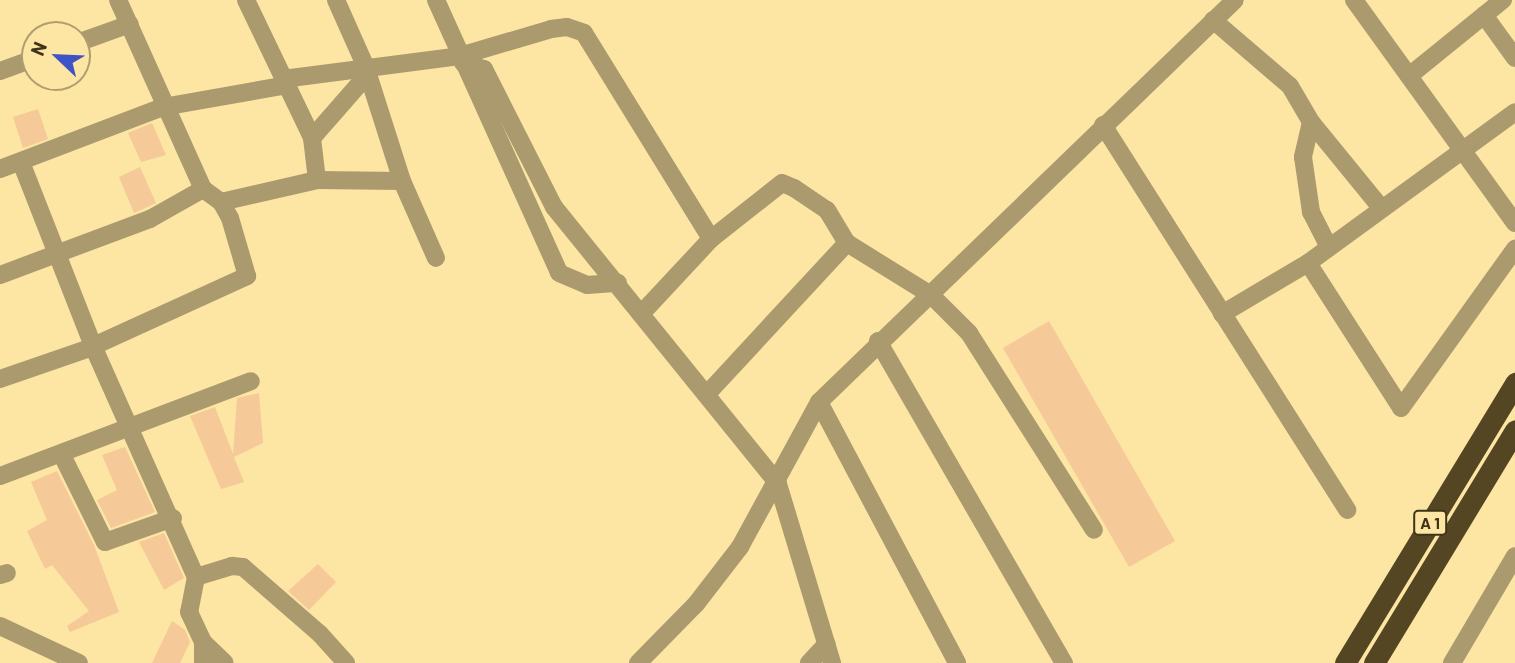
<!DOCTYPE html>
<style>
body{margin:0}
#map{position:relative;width:1515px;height:663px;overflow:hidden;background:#fde5a4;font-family:Barlow,sans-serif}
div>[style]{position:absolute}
.building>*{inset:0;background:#f5c998}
.street>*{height:18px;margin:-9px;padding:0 9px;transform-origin:9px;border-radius:9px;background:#aa9a6d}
.highway>*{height:21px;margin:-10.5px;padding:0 10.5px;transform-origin:10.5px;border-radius:10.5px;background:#544622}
span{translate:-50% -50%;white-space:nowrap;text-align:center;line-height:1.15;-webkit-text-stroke:5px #fde5a4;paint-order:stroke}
.shield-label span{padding:2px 5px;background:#fde5a4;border:2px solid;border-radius:5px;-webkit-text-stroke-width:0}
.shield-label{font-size:16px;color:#3d3419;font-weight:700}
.north{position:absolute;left:21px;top:21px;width:70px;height:70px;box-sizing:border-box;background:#fde5a4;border:2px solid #b09e6c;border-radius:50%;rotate:293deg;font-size:19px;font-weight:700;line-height:28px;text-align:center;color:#3d3419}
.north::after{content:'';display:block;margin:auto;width:24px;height:32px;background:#3d53c6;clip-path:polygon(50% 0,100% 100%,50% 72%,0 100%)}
</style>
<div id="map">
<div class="building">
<div style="clip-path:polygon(38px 109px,48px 139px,23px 148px,13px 117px)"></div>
<div style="clip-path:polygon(152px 123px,166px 155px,141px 162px,128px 133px)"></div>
<div style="clip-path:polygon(140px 167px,156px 203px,134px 213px,119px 177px)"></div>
<div style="clip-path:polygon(1049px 321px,1175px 541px,1129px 567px,1003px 348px)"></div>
<div style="clip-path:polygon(259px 393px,263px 443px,234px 457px,244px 482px,221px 489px,190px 416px,215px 407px,233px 454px,237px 398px)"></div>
<div style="clip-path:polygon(125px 447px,155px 512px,111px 528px,97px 500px,117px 490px,102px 455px)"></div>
<div style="clip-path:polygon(57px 471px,94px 545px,119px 612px,70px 632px,67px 626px,89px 611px,52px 565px,45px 569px,27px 531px,47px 520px,31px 482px)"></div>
<div style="clip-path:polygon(164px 533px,184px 578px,164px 590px,139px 542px)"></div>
<div style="clip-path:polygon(318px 564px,336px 582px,309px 610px,288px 591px)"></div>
<div style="clip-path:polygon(172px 621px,185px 630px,190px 642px,180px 663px,152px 663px)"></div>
</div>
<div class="street">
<div style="left:246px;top:0;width:153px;rotate:64.4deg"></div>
<div style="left:312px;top:138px;width:42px;rotate:83.2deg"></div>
<div style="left:336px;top:0;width:71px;rotate:66deg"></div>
<div style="left:365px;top:65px;width:122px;rotate:72.3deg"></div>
<div style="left:402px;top:181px;width:84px;rotate:66.2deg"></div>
<div style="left:436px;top:0;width:299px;rotate:65.7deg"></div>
<div style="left:559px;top:273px;width:30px;rotate:23deg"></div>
<div style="left:587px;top:285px;width:31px;rotate:-4deg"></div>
<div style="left:1354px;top:0;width:275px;rotate:54.2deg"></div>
<div style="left:1484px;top:15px;width:53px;rotate:54.2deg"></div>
<div style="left:1213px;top:20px;width:101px;rotate:40.6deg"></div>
<div style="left:1290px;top:86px;width:42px;rotate:59.7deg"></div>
<div style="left:1311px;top:122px;width:36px;rotate:103deg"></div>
<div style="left:1303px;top:157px;width:56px;rotate:81.7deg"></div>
<div style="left:1311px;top:212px;width:39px;rotate:63deg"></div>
<div style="left:77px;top:43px;width:56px;rotate:-19.7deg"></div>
<div style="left:463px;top:63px;width:22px;rotate:16deg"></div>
<div style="left:484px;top:69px;width:155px;rotate:63.1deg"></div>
<div style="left:554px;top:207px;width:356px;rotate:51deg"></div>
<div style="left:778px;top:484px;width:187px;rotate:73.2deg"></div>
<div style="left:0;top:71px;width:37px;rotate:-20deg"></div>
<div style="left:1409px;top:76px;width:121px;rotate:-39deg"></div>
<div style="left:283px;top:79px;width:178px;rotate:-7.4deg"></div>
<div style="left:460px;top:56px;width:95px;rotate:-16.5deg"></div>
<div style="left:551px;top:29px;width:16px;rotate:-7deg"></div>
<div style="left:567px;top:27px;width:18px;rotate:19deg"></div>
<div style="left:584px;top:33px;width:242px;rotate:58.3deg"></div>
<div style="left:1311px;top:122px;width:112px;rotate:50.8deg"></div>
<div style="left:1103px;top:125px;width:456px;rotate:57.6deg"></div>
<div style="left:312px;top:138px;width:85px;rotate:-48.8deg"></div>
<div style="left:21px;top:162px;width:198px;rotate:68.6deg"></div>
<div style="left:93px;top:346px;width:253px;rotate:66deg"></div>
<div style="left:196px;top:577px;width:36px;rotate:101deg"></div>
<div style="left:189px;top:612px;width:33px;rotate:65deg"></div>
<div style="left:203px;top:642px;width:30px;rotate:44deg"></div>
<div style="left:0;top:169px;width:174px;rotate:-20.8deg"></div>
<div style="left:163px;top:107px;width:127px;rotate:-10deg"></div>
<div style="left:221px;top:202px;width:98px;rotate:-12.9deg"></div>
<div style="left:317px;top:180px;width:85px;rotate:0.7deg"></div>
<div style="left:1308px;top:263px;width:172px;rotate:57.3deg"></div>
<div style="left:1401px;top:408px;width:196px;rotate:-54.4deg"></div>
<div style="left:0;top:275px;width:160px;rotate:-20.5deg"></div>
<div style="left:150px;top:219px;width:61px;rotate:-29.5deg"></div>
<div style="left:641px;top:314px;width:103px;rotate:-47deg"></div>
<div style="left:711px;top:239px;width:90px;rotate:-38.3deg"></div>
<div style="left:782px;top:183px;width:13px;rotate:23deg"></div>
<div style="left:794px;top:188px;width:40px;rotate:34deg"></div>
<div style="left:827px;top:210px;width:39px;rotate:59deg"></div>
<div style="left:847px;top:243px;width:99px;rotate:31.8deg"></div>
<div style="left:931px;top:295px;width:54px;rotate:45deg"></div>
<div style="left:969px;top:333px;width:233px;rotate:57.6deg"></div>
<div style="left:1222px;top:314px;width:100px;rotate:-30.7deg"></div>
<div style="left:1308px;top:263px;width:256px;rotate:-36.1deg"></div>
<div style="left:878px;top:341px;width:372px;rotate:60deg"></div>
<div style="left:0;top:379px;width:92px;rotate:-19deg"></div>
<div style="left:87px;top:349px;width:176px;rotate:-24.5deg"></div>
<div style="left:247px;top:276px;width:60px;rotate:-106.3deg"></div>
<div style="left:230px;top:218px;width:18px;rotate:-119deg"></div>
<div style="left:221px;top:202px;width:22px;rotate:-144deg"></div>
<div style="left:203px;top:189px;width:207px;rotate:-114.2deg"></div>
<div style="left:707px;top:394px;width:206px;rotate:-47.2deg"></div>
<div style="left:819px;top:402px;width:295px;rotate:62.1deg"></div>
<div style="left:62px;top:455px;width:97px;rotate:63.7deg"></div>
<div style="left:105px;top:542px;width:72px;rotate:-19.4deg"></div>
<div style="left:0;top:476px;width:268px;rotate:-20.7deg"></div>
<div style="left:0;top:575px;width:7px;rotate:-16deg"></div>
<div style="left:196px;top:577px;width:38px;rotate:-17deg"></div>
<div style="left:232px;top:566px;width:11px;rotate:5deg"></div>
<div style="left:243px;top:567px;width:102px;rotate:41deg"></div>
<div style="left:320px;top:634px;width:39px;rotate:48deg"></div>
<div style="left:0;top:626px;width:87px;rotate:25.1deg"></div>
<div style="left:203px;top:663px;width:21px;rotate:-90deg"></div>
<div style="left:638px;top:663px;width:83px;rotate:-45.5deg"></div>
<div style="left:696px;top:604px;width:72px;rotate:-52.3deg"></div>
<div style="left:740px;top:547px;width:165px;rotate:-61.4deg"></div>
<div style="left:819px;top:402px;width:578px;rotate:-44.02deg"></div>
<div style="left:809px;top:663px;width:26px;rotate:-47deg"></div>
<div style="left:1452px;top:663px;width:124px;rotate:-59.5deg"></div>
</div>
<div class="highway">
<div style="left:1345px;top:663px;width:328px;rotate:-58.7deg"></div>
<div style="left:1374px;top:663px;width:272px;rotate:-58.8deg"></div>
</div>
<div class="shield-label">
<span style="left:1430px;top:523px">A 1</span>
</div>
<div class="north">N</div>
</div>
